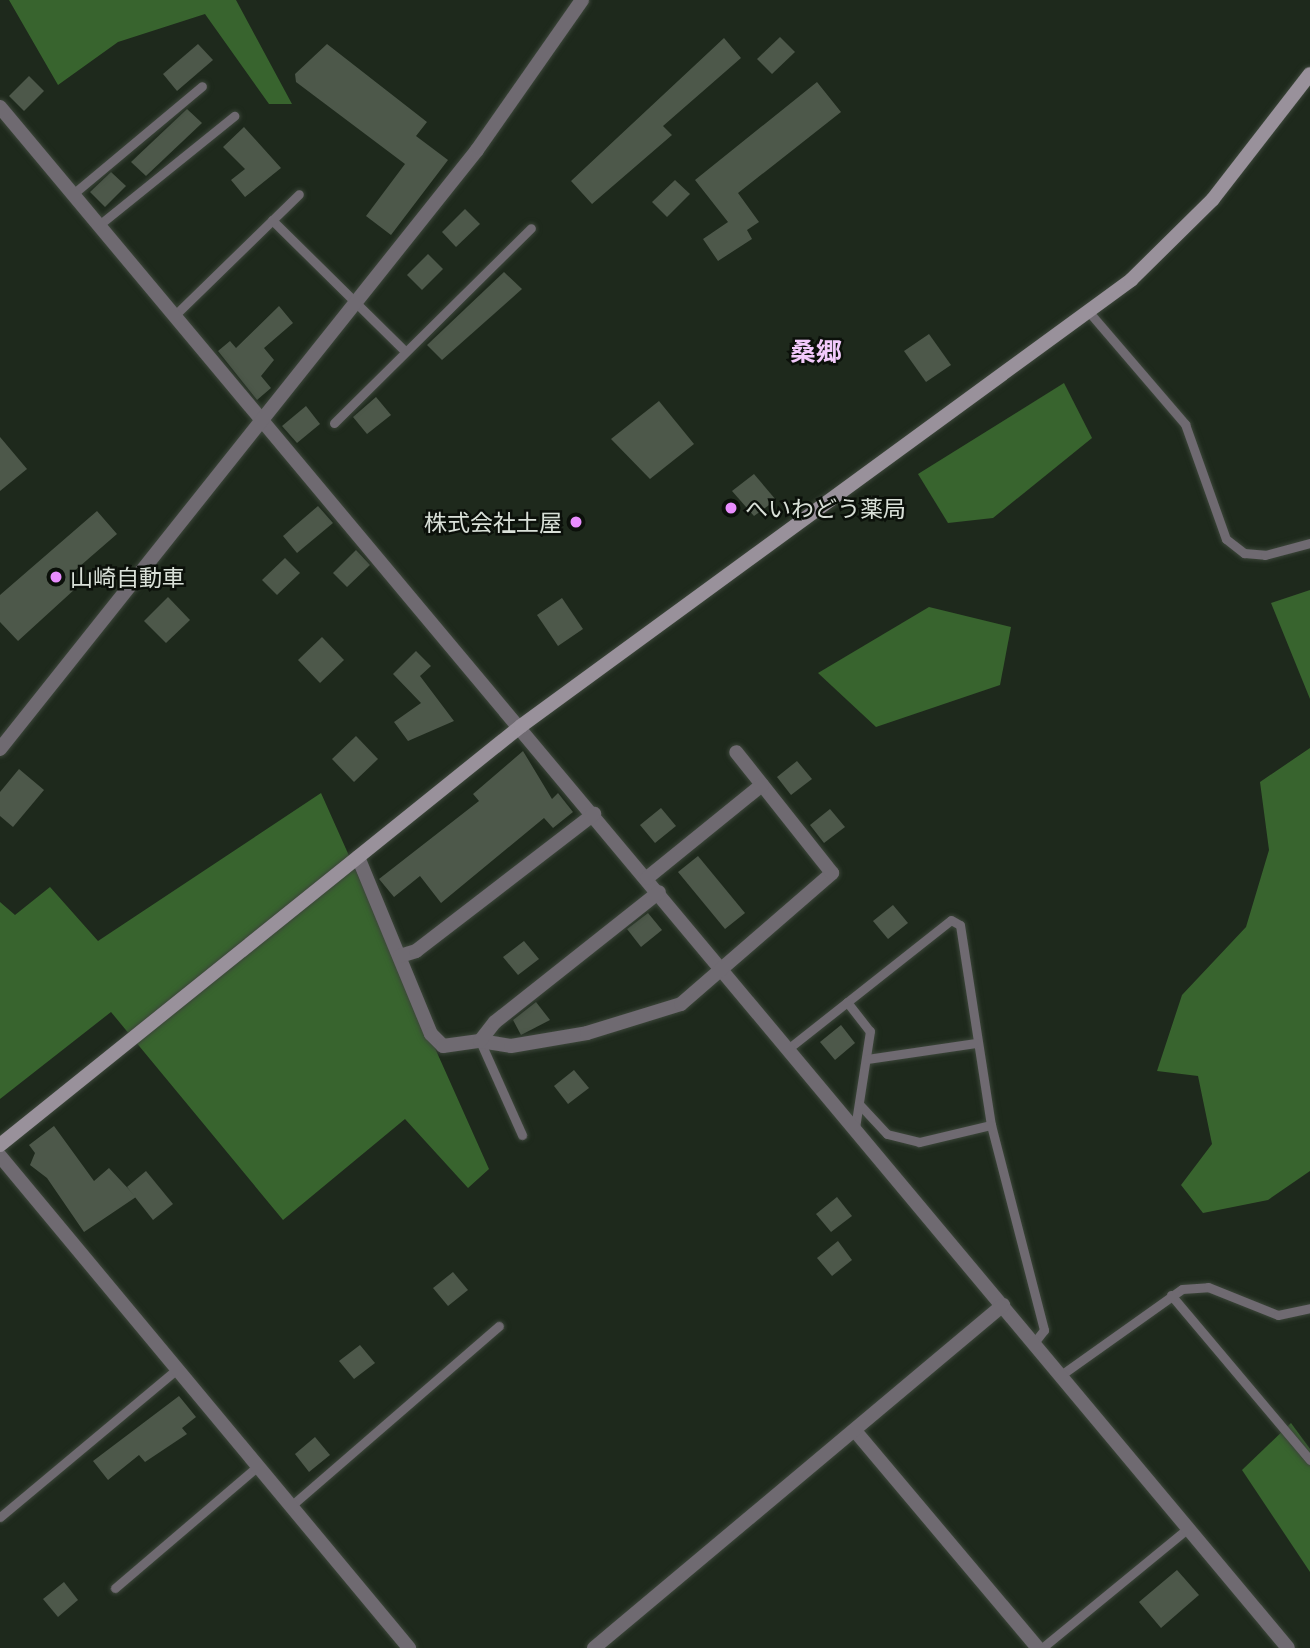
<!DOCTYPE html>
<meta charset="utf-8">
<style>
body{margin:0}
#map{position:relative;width:1310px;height:1648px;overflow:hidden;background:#1e291c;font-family:"Playfair Display","Noto Sans JP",serif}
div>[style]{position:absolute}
.forest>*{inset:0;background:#38642e}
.building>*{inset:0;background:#4d584a}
.roads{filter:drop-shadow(0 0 2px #3c463a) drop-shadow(0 0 2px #3c463a)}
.lane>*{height:9px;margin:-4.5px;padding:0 4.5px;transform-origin:4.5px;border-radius:4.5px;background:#6f6a71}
.street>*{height:14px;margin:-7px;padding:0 7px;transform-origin:7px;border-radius:7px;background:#6f6a71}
.secondary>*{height:14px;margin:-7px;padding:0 7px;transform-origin:7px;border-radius:7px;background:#99919b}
.dots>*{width:19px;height:19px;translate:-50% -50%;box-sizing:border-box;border:4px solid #0b100a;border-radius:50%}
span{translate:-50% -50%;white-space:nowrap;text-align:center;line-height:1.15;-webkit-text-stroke:5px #0b100a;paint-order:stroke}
.poi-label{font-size:23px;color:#d9e0d8}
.left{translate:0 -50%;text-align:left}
.right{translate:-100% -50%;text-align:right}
.quarter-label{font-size:26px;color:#f3cafc;font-weight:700}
</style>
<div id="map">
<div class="forest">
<div style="clip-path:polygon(9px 0,236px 0,292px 104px,269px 104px,205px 14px,118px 42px,58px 85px)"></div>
<div style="clip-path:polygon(1064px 383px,1092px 438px,993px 518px,948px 523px,918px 474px)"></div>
<div style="clip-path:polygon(1310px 590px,1310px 699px,1271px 603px)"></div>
<div style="clip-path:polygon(929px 607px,1011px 627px,1000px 685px,876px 727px,818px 673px)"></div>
<div style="clip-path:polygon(1310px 748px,1310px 1171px,1268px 1200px,1203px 1213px,1181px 1185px,1212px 1144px,1198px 1076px,1157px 1071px,1182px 995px,1246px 927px,1269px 850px,1260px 782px)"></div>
<div style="clip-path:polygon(321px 793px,489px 1169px,468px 1188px,405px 1119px,283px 1220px,111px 1012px,0 1099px,0 902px,15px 915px,50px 887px,98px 941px)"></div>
<div style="clip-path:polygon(1291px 1423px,1310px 1449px,1310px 1572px,1242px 1470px)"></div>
</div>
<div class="building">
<div style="clip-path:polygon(780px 37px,795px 52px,772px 74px,757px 59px)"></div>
<div style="clip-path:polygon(724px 38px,741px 58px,663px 126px,672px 135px,592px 204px,571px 181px)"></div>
<div style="clip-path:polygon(198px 44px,213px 60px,177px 91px,163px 74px)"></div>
<div style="clip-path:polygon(327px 44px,427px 122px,416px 136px,448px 160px,391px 235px,366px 216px,405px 164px,296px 82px,295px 74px)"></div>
<div style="clip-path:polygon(29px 76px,44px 91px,24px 111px,9px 96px)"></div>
<div style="clip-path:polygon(817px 82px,841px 112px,738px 193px,759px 222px,747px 230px,752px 239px,718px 261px,703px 239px,728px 222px,695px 180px)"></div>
<div style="clip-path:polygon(187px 109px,202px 123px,146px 176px,131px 162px)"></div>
<div style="clip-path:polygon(244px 127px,281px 168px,245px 197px,231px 180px,245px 169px,223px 147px)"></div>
<div style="clip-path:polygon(111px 172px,126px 186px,105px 207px,90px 192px)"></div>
<div style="clip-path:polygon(675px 180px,690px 194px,667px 217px,652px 202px)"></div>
<div style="clip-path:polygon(465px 209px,480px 224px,456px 247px,442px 232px)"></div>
<div style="clip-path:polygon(428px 254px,443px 269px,422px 290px,407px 275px)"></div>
<div style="clip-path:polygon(504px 272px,522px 289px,442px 360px,427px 345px)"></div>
<div style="clip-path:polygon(279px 306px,293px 323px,264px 348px,274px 360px,261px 376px,271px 388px,257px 400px,218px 351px,230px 341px,236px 348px)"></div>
<div style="clip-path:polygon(929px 334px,951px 365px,926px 382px,904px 351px)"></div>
<div style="clip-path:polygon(376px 397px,391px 415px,367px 434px,353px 417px)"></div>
<div style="clip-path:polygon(659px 401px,694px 444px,650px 479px,611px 439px)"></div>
<div style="clip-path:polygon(306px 406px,320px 424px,297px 443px,282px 426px)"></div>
<div style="clip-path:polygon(0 437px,27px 469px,0 491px)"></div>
<div style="clip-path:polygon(754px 474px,776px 500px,754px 516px,732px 491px)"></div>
<div style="clip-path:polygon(318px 506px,333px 523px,297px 553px,283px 536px)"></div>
<div style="clip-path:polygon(97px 511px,117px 534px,72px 573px,75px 589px,18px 641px,0 622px,0 595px)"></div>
<div style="clip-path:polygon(356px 550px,370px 565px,347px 587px,333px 573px)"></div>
<div style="clip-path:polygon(285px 558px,300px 573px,277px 595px,262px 580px)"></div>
<div style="clip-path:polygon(168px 597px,190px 620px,166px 643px,144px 621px)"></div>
<div style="clip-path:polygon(562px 598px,583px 629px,558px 646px,537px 615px)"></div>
<div style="clip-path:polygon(322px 637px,344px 660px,320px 683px,298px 660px)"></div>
<div style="clip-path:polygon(416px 651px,431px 666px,420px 676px,454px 721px,408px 741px,394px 722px,421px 703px,393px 674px)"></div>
<div style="clip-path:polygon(356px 736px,378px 759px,354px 782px,332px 759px)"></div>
<div style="clip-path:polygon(523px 751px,552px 799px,558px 793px,573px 812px,553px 828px,544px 818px,441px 903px,420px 876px,394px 897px,379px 879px,479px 801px,473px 794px)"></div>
<div style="clip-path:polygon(797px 761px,812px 779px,791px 795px,777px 777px)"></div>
<div style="clip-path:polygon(19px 769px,44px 790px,13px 827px,0 816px,0 792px)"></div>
<div style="clip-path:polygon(661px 808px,676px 826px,655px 843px,640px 825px)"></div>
<div style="clip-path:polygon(830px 809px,845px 827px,824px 843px,810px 825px)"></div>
<div style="clip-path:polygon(698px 856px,745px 913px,725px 929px,678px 872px)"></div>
<div style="clip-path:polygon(893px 905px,908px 923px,888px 939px,873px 921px)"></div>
<div style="clip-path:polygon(648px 913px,662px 930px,641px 947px,627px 929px)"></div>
<div style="clip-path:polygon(524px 941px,539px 959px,518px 975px,503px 957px)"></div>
<div style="clip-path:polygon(536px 1002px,550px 1020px,521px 1035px,513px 1020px)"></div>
<div style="clip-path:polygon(841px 1025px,855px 1043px,835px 1060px,820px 1042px)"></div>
<div style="clip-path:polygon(574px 1070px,589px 1088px,568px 1104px,554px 1086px)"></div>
<div style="clip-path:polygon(54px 1126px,94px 1181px,109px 1168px,136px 1197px,84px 1232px,47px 1178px,30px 1165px,35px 1153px,29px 1145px)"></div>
<div style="clip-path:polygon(146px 1171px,173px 1204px,153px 1220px,127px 1187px)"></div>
<div style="clip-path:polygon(837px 1197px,852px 1216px,831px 1232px,816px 1214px)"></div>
<div style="clip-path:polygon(838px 1241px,852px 1260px,832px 1276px,817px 1258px)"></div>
<div style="clip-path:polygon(453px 1272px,468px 1290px,448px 1306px,433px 1288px)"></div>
<div style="clip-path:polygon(360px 1345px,375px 1363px,354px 1379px,339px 1361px)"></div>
<div style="clip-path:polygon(179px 1396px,196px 1417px,182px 1428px,187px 1434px,145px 1462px,139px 1455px,108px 1480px,93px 1461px)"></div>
<div style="clip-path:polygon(315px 1437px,330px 1455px,309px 1472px,295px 1454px)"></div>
<div style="clip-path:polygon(1177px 1570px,1199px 1595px,1161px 1628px,1139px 1602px)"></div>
<div style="clip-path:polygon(64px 1582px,78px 1600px,58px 1617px,43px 1599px)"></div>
</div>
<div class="roads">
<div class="lane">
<div style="left:73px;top:194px;width:168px;rotate:-39.9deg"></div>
<div style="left:272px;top:220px;width:184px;rotate:44.6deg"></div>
<div style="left:99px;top:225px;width:174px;rotate:-38.9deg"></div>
<div style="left:1089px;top:312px;width:148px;rotate:49.4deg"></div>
<div style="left:1185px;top:424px;width:122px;rotate:70.4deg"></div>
<div style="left:1226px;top:539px;width:23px;rotate:38deg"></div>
<div style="left:1244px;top:553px;width:21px;rotate:5deg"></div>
<div style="left:1265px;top:555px;width:47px;rotate:-14.9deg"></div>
<div style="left:175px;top:315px;width:173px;rotate:-44.3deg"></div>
<div style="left:334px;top:423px;width:277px;rotate:-44.7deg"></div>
<div style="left:847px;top:1002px;width:37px;rotate:52deg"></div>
<div style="left:870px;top:1031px;width:98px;rotate:98.8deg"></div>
<div style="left:480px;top:1041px;width:103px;rotate:65.9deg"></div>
<div style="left:789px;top:1048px;width:206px;rotate:-38.3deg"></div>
<div style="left:951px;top:920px;width:10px;rotate:29deg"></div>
<div style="left:960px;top:925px;width:202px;rotate:81.2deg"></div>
<div style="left:991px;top:1125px;width:212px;rotate:75.5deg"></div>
<div style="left:1044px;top:1330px;width:16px;rotate:128deg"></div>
<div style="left:867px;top:1059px;width:110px;rotate:-8.4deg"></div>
<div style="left:859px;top:1104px;width:41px;rotate:47deg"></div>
<div style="left:887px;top:1134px;width:33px;rotate:14deg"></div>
<div style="left:919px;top:1142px;width:74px;rotate:-13.3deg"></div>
<div style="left:1171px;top:1295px;width:216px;rotate:49.9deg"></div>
<div style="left:1061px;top:1375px;width:148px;rotate:-35.4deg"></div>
<div style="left:1182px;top:1289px;width:26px;rotate:-4deg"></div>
<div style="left:1208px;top:1287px;width:75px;rotate:21.8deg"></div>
<div style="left:1278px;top:1315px;width:33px;rotate:-12deg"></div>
<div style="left:291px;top:1506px;width:275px;rotate:-40.9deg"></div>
<div style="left:0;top:1517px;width:231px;rotate:-39.9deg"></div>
<div style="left:115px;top:1588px;width:188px;rotate:-40.5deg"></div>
<div style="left:1042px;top:1648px;width:188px;rotate:-39.4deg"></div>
</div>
<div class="street">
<div style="left:0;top:107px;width:2008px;rotate:50.11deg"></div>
<div style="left:0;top:749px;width:766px;rotate:-51.47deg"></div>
<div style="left:477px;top:150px;width:183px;rotate:-55deg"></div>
<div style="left:358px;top:857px;width:191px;rotate:67.6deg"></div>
<div style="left:431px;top:1034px;width:17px;rotate:45deg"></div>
<div style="left:443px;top:1046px;width:37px;rotate:-8deg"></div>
<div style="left:480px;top:1041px;width:31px;rotate:9deg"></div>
<div style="left:511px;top:1046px;width:77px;rotate:-9.7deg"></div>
<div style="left:587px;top:1033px;width:98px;rotate:-17.1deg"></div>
<div style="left:681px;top:1004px;width:200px;rotate:-40.9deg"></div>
<div style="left:832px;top:873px;width:154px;rotate:-128.4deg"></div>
<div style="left:647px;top:878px;width:148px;rotate:-39deg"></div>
<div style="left:400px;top:956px;width:17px;rotate:-17deg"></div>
<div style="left:416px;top:951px;width:225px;rotate:-37.6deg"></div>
<div style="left:480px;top:1041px;width:24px;rotate:-52deg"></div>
<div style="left:495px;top:1022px;width:209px;rotate:-38.4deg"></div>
<div style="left:0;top:1156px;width:640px;rotate:50.26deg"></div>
<div style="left:856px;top:1432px;width:282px;rotate:49.9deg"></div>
<div style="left:594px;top:1648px;width:534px;rotate:-39.98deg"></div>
</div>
<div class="secondary">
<div style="left:0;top:1145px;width:669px;rotate:-38.81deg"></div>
<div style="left:521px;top:726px;width:756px;rotate:-36.17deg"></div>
<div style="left:1131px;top:280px;width:115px;rotate:-44.6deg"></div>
<div style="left:1213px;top:199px;width:158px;rotate:-52.2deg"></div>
</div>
</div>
<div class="dots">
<div style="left:731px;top:508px;background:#e98dfe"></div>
<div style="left:576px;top:522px;background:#e98dfe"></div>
<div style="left:56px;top:577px;background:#e98dfe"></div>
</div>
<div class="poi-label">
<span class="left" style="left:745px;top:508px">へいわどう薬局</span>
<span class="right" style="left:562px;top:522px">株式会社土屋</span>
<span class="left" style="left:70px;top:577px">山崎自動車</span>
</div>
<div class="quarter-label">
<span style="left:816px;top:351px">桑郷</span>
</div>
</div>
